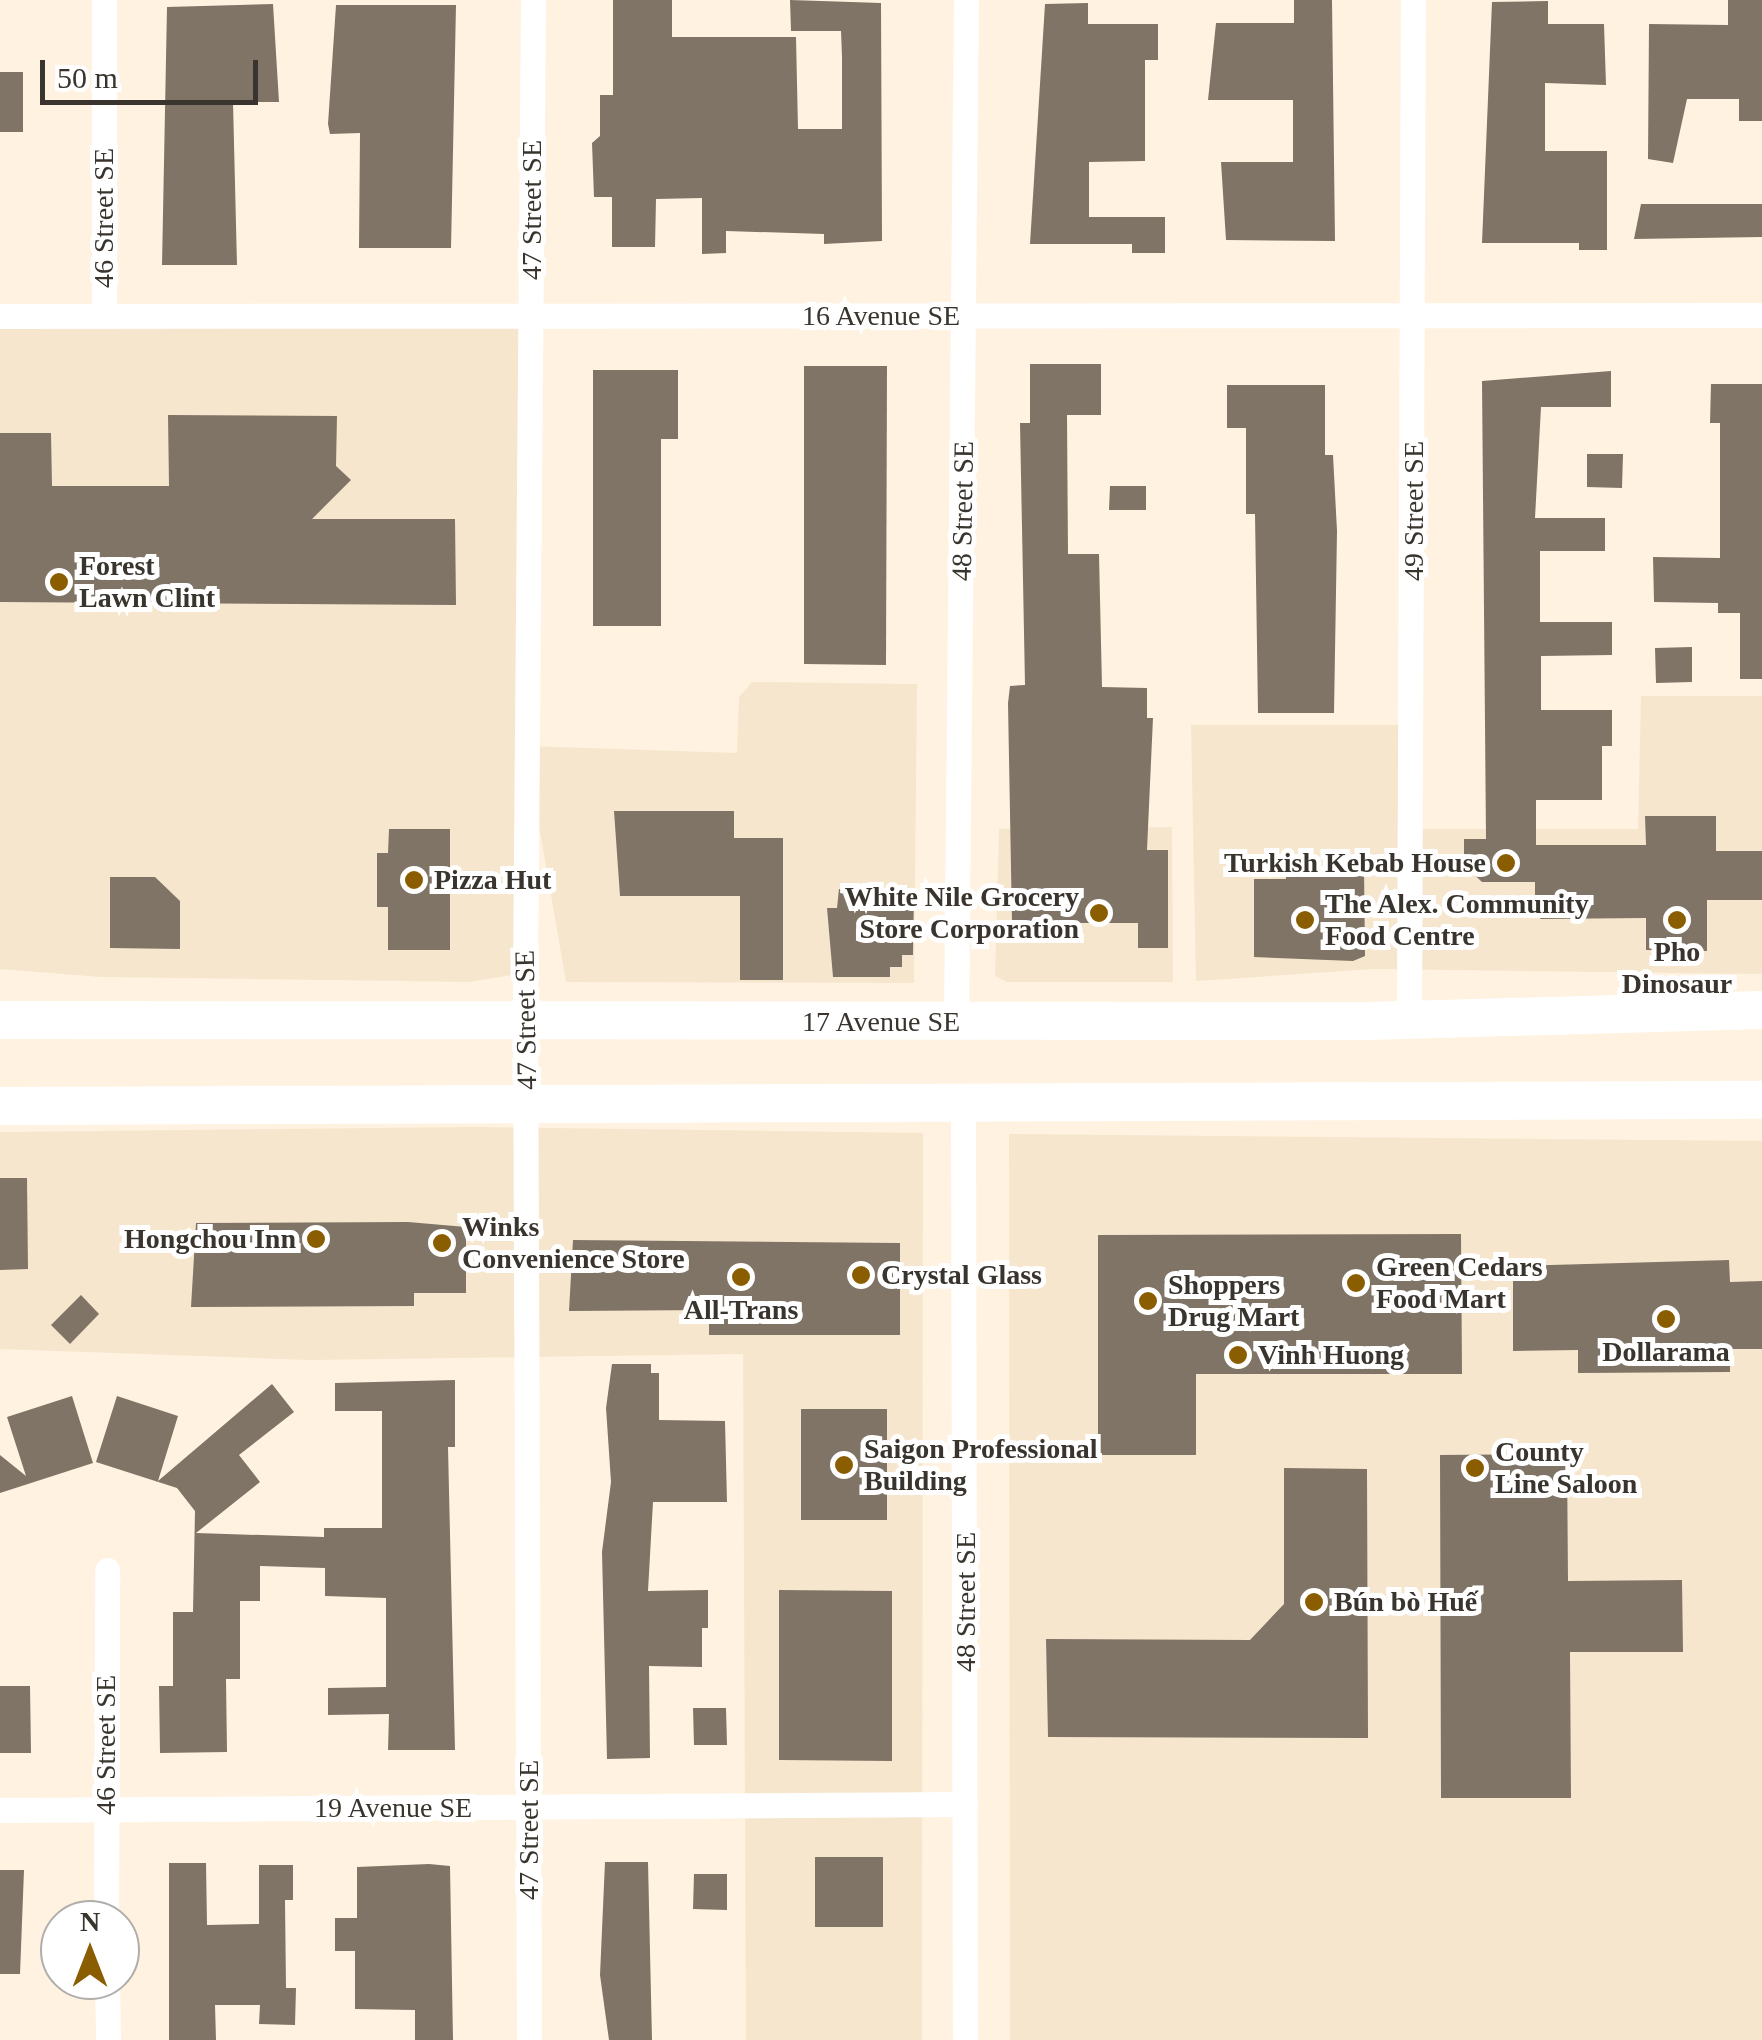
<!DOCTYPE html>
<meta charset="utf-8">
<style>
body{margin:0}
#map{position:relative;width:1762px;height:2040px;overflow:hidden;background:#fff2e0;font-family:"Times New Roman",serif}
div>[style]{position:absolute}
.built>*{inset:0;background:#f7e6ce}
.building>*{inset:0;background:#7f7465}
.street>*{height:25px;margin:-12.5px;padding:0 12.5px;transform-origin:12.5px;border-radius:12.5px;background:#fff}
.secondary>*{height:38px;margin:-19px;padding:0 19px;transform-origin:19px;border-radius:19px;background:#fff}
.dots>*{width:28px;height:28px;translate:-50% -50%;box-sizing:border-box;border:5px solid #fff;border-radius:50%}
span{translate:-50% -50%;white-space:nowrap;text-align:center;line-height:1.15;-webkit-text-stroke:10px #fff;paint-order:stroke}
.street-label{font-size:28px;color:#39342d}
.poi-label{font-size:28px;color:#39342d;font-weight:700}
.left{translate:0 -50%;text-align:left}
.right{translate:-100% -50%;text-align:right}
.north{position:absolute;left:40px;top:1900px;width:100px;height:100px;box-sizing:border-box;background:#fff;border:2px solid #b0aeab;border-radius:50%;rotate:0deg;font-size:28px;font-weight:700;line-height:40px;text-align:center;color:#39342d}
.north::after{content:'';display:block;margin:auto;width:35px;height:45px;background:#8a5d00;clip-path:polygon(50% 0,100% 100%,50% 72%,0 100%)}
.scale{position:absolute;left:40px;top:60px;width:218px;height:45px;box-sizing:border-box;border:5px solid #39342d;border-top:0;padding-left:12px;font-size:30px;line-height:35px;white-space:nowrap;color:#39342d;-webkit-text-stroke:8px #fff;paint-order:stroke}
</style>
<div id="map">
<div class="built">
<div style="clip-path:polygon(0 316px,532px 316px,528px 746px,737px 753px,739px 697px,752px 682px,917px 684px,914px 983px,566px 982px,529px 768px,511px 975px,470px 982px,101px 977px,0 969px)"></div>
<div style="clip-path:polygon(1641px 696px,1762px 696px,1762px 974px,1374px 969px,1196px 981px,1191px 725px,1414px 725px,1414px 829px,1638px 829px)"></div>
<div style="clip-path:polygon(1172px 827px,1173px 982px,1007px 982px,995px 976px,999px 829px)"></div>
<div style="clip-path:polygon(478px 1127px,923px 1133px,922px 2040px,746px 2040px,743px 1354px,309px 1360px,0 1349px,0 1132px)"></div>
<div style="clip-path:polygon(1009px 1134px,1762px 1141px,1762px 2040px,1010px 2040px)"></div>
</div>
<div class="building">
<div style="clip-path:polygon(613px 0,672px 0,672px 37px,796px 37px,798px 129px,842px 129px,842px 57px,841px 31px,791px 31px,790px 0,881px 3px,882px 241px,824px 244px,824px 234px,726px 231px,726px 253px,702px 254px,702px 198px,656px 199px,655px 247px,612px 247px,612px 197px,594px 197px,592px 143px,600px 136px,600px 95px,613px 95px)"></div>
<div style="clip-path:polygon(1294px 0,1332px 0,1335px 241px,1226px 240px,1221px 162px,1293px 162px,1293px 100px,1208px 100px,1216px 23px,1294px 23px)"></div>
<div style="clip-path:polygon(1728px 0,1762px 0,1762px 121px,1739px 121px,1739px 99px,1687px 99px,1673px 163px,1648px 159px,1649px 24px,1728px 25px)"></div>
<div style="clip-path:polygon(1548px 1px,1548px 24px,1604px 24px,1606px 85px,1545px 83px,1545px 151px,1607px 151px,1607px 250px,1579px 250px,1579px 243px,1482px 243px,1492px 2px)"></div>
<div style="clip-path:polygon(1088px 3px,1088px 24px,1158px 24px,1158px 60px,1145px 60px,1145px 161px,1089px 162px,1089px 217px,1165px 217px,1165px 253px,1132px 253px,1132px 244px,1030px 244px,1045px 4px)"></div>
<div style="clip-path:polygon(273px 4px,279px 102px,233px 102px,237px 265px,162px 265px,167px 7px)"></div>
<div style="clip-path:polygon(336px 5px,456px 5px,451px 248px,359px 248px,360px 133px,330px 134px,328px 124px)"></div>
<div style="clip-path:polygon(0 72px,23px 72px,23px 132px,0 132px)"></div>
<div style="clip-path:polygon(1641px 204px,1762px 204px,1762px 237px,1634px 239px)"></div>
<div style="clip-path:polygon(1030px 364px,1101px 364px,1101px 415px,1067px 415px,1068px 554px,1099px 554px,1102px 687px,1147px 688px,1147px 718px,1153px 718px,1147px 850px,1168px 850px,1168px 948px,1138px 948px,1138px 923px,1012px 923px,1008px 703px,1010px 686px,1025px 685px,1020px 423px,1030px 423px)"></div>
<div style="clip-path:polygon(804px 366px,887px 366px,886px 665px,804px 664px)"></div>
<div style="clip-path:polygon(593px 370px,678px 370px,678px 439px,661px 439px,661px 626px,593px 626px)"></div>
<div style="clip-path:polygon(1611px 371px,1611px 407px,1541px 407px,1535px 518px,1605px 518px,1605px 551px,1540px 551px,1540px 622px,1612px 622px,1612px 655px,1541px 656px,1541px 710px,1612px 710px,1612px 746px,1602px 746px,1602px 800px,1536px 800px,1536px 845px,1646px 845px,1645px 816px,1716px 816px,1716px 851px,1762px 851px,1762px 900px,1707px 900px,1707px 951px,1646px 950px,1646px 918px,1541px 919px,1535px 914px,1535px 882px,1482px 882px,1464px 865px,1464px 839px,1486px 839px,1482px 381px)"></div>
<div style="clip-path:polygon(1711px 384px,1762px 384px,1762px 679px,1740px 679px,1740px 613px,1718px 613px,1718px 603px,1654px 602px,1653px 557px,1720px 558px,1720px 423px,1710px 423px)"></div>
<div style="clip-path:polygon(1227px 385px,1325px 385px,1325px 455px,1333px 455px,1337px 531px,1334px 713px,1258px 713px,1255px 514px,1246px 514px,1246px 428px,1227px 428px)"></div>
<div style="clip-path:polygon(168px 415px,337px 416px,336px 466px,351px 480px,312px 519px,455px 519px,456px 605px,0 602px,0 433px,51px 433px,52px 486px,169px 486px)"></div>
<div style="clip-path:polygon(1587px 454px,1623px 454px,1622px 488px,1587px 487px)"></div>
<div style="clip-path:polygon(1110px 486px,1146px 486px,1146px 510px,1109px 510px)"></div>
<div style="clip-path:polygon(1692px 647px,1692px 682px,1656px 683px,1655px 648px)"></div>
<div style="clip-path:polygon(614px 811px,734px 811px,734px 838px,783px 838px,783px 980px,740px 980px,740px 896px,620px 896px)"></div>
<div style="clip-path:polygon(389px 829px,450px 829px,450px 950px,388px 950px,388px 907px,377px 907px,377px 853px,388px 853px)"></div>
<div style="clip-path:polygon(1286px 868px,1364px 868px,1365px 956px,1353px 961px,1254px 957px,1254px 879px,1286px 879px)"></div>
<div style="clip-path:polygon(110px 877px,155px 877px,180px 901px,180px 949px,110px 948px)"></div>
<div style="clip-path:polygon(839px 889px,914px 889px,913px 955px,902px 955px,902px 967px,890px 967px,890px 977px,833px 977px,827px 908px,837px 908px)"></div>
<div style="clip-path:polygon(0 1178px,27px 1178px,28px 1269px,0 1270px)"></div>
<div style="clip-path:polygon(408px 1222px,466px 1227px,466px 1293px,414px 1293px,414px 1306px,191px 1307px,196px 1223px)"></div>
<div style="clip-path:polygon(1461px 1234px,1462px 1374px,1196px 1374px,1196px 1455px,1098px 1455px,1098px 1235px)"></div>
<div style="clip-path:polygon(573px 1240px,900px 1243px,900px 1335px,709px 1335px,709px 1310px,569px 1311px)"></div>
<div style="clip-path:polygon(1729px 1260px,1730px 1282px,1762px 1281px,1762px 1349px,1730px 1349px,1730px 1372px,1578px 1373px,1578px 1350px,1513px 1351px,1513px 1266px)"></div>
<div style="clip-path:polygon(81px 1295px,99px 1314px,70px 1344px,51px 1325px)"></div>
<div style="clip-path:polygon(612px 1364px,651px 1364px,651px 1373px,659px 1373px,659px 1420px,725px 1421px,727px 1502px,653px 1502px,648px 1591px,708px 1590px,708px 1628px,702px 1628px,702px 1667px,649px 1666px,650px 1758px,607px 1759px,602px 1552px,611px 1482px,606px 1408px)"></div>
<div style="clip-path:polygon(455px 1380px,455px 1447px,448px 1447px,455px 1750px,388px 1750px,389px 1714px,328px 1715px,328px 1688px,386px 1687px,386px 1598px,325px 1596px,325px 1568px,260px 1566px,260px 1601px,240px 1601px,240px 1679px,226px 1679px,227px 1752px,160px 1753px,159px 1686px,173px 1686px,173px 1612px,193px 1612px,195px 1511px,177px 1488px,96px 1462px,117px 1396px,178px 1416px,158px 1481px,272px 1384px,294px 1412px,239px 1455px,260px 1482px,196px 1533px,324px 1537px,324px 1528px,382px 1528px,382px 1411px,335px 1411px,335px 1383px)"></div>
<div style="clip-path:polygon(72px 1396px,93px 1463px,0 1493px,0 1455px,26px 1476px,7px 1417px)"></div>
<div style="clip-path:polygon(801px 1409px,887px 1409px,887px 1520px,801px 1520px)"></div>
<div style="clip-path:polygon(1567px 1454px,1568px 1581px,1682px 1580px,1683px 1652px,1570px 1652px,1571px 1798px,1441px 1798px,1440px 1455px)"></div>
<div style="clip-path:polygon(1284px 1468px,1367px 1469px,1368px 1738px,1048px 1737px,1046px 1639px,1250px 1640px,1284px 1604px)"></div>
<div style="clip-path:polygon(779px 1590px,892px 1591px,892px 1761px,779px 1760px)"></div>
<div style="clip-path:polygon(0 1686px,30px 1686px,31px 1753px,0 1753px)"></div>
<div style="clip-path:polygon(693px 1708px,726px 1708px,727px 1745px,694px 1745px)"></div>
<div style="clip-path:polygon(815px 1857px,883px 1857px,883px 1927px,815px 1927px)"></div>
<div style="clip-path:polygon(605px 1862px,648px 1862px,652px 2040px,609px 2040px,600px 1975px)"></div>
<div style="clip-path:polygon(169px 1863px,206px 1863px,207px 1925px,259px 1924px,259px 1865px,293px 1865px,293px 1900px,285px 1900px,286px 1988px,296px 1988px,295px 2025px,259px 2024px,260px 2005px,215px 2005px,216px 2040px,169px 2040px)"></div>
<div style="clip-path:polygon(429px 1864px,450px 1866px,453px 2040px,415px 2040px,415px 2010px,355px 2009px,355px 1951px,335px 1951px,335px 1918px,357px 1918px,357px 1867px)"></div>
<div style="clip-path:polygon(0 1870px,24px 1870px,20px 1974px,0 1974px)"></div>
<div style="clip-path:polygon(694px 1874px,727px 1874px,727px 1910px,693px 1909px)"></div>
</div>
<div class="street">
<div style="left:104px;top:0;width:316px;rotate:90deg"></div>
<div style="left:0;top:316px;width:1762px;rotate:-0.03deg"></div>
<div style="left:956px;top:1021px;width:1021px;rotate:-89.44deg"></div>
<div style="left:1409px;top:1021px;width:1021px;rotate:-89.78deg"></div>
<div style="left:963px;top:1104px;width:936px;rotate:89.88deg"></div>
<div style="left:0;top:1810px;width:965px;rotate:-0.36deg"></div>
<div style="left:106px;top:1920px;width:350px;rotate:-89.8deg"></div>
<div style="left:107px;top:1980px;width:60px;rotate:89deg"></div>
<div style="left:529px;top:2040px;width:1063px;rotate:-90.22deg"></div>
<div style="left:525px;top:977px;width:977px;rotate:-89.53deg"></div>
</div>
<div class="secondary">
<div style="left:0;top:1020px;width:1368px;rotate:0.04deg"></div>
<div style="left:1368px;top:1021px;width:394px;rotate:-1.6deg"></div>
<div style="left:0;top:1106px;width:1762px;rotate:-0.2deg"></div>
</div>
<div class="dots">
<div style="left:59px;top:582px;background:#8a5d00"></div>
<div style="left:1506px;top:863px;background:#8a5d00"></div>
<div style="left:414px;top:880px;background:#8a5d00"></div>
<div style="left:1099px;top:913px;background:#8a5d00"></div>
<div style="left:1305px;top:920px;background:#8a5d00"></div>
<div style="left:1677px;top:920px;background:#8a5d00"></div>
<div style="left:316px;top:1239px;background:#8a5d00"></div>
<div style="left:442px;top:1243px;background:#8a5d00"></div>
<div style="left:861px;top:1275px;background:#8a5d00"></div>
<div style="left:741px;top:1277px;background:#8a5d00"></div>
<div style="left:1356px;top:1283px;background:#8a5d00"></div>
<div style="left:1148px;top:1301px;background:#8a5d00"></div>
<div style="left:1666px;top:1319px;background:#8a5d00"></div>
<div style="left:1238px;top:1355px;background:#8a5d00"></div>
<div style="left:844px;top:1465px;background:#8a5d00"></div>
<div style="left:1475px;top:1468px;background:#8a5d00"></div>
<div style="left:1314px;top:1602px;background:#8a5d00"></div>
</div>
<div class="street-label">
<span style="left:532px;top:210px;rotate:-90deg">47 Street SE</span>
<span style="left:104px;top:218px;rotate:-90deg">46 Street SE</span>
<span style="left:881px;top:316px">16 Avenue SE</span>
<span style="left:963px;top:511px;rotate:-89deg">48 Street SE</span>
<span style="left:1414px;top:511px;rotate:-90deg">49 Street SE</span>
<span style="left:526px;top:1020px;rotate:-91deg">47 Street SE</span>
<span style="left:881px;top:1022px">17 Avenue SE</span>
<span style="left:966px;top:1602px;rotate:-90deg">48 Street SE</span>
<span style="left:106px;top:1745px;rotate:-90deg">46 Street SE</span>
<span style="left:393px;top:1808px">19 Avenue SE</span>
<span style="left:529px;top:1830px;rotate:-90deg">47 Street SE</span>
</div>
<div class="poi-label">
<span class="left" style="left:79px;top:582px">Forest<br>Lawn Clint</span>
<span class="right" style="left:1486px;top:863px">Turkish Kebab House</span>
<span class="left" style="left:434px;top:880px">Pizza Hut</span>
<span class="right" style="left:1079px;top:913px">White Nile Grocery<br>Store Corporation</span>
<span class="left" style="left:1325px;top:920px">The Alex. Community<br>Food Centre</span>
<span style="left:1677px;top:968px">Pho<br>Dinosaur</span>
<span class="left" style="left:462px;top:1243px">Winks<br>Convenience Store</span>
<span class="right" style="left:296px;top:1239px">Hongchou Inn</span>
<span class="left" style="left:1376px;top:1283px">Green Cedars<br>Food Mart</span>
<span class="left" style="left:881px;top:1275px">Crystal Glass</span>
<span class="left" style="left:1168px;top:1301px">Shoppers<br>Drug Mart</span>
<span style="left:741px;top:1310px">All-Trans</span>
<span style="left:1666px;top:1352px">Dollarama</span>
<span class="left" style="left:1258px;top:1355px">Vinh Huong</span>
<span class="left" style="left:864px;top:1465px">Saigon Professional<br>Building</span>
<span class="left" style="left:1495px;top:1468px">County<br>Line Saloon</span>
<span class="left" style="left:1334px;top:1602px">Bún bò Huế</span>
</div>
<div class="north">N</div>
<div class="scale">50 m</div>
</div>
